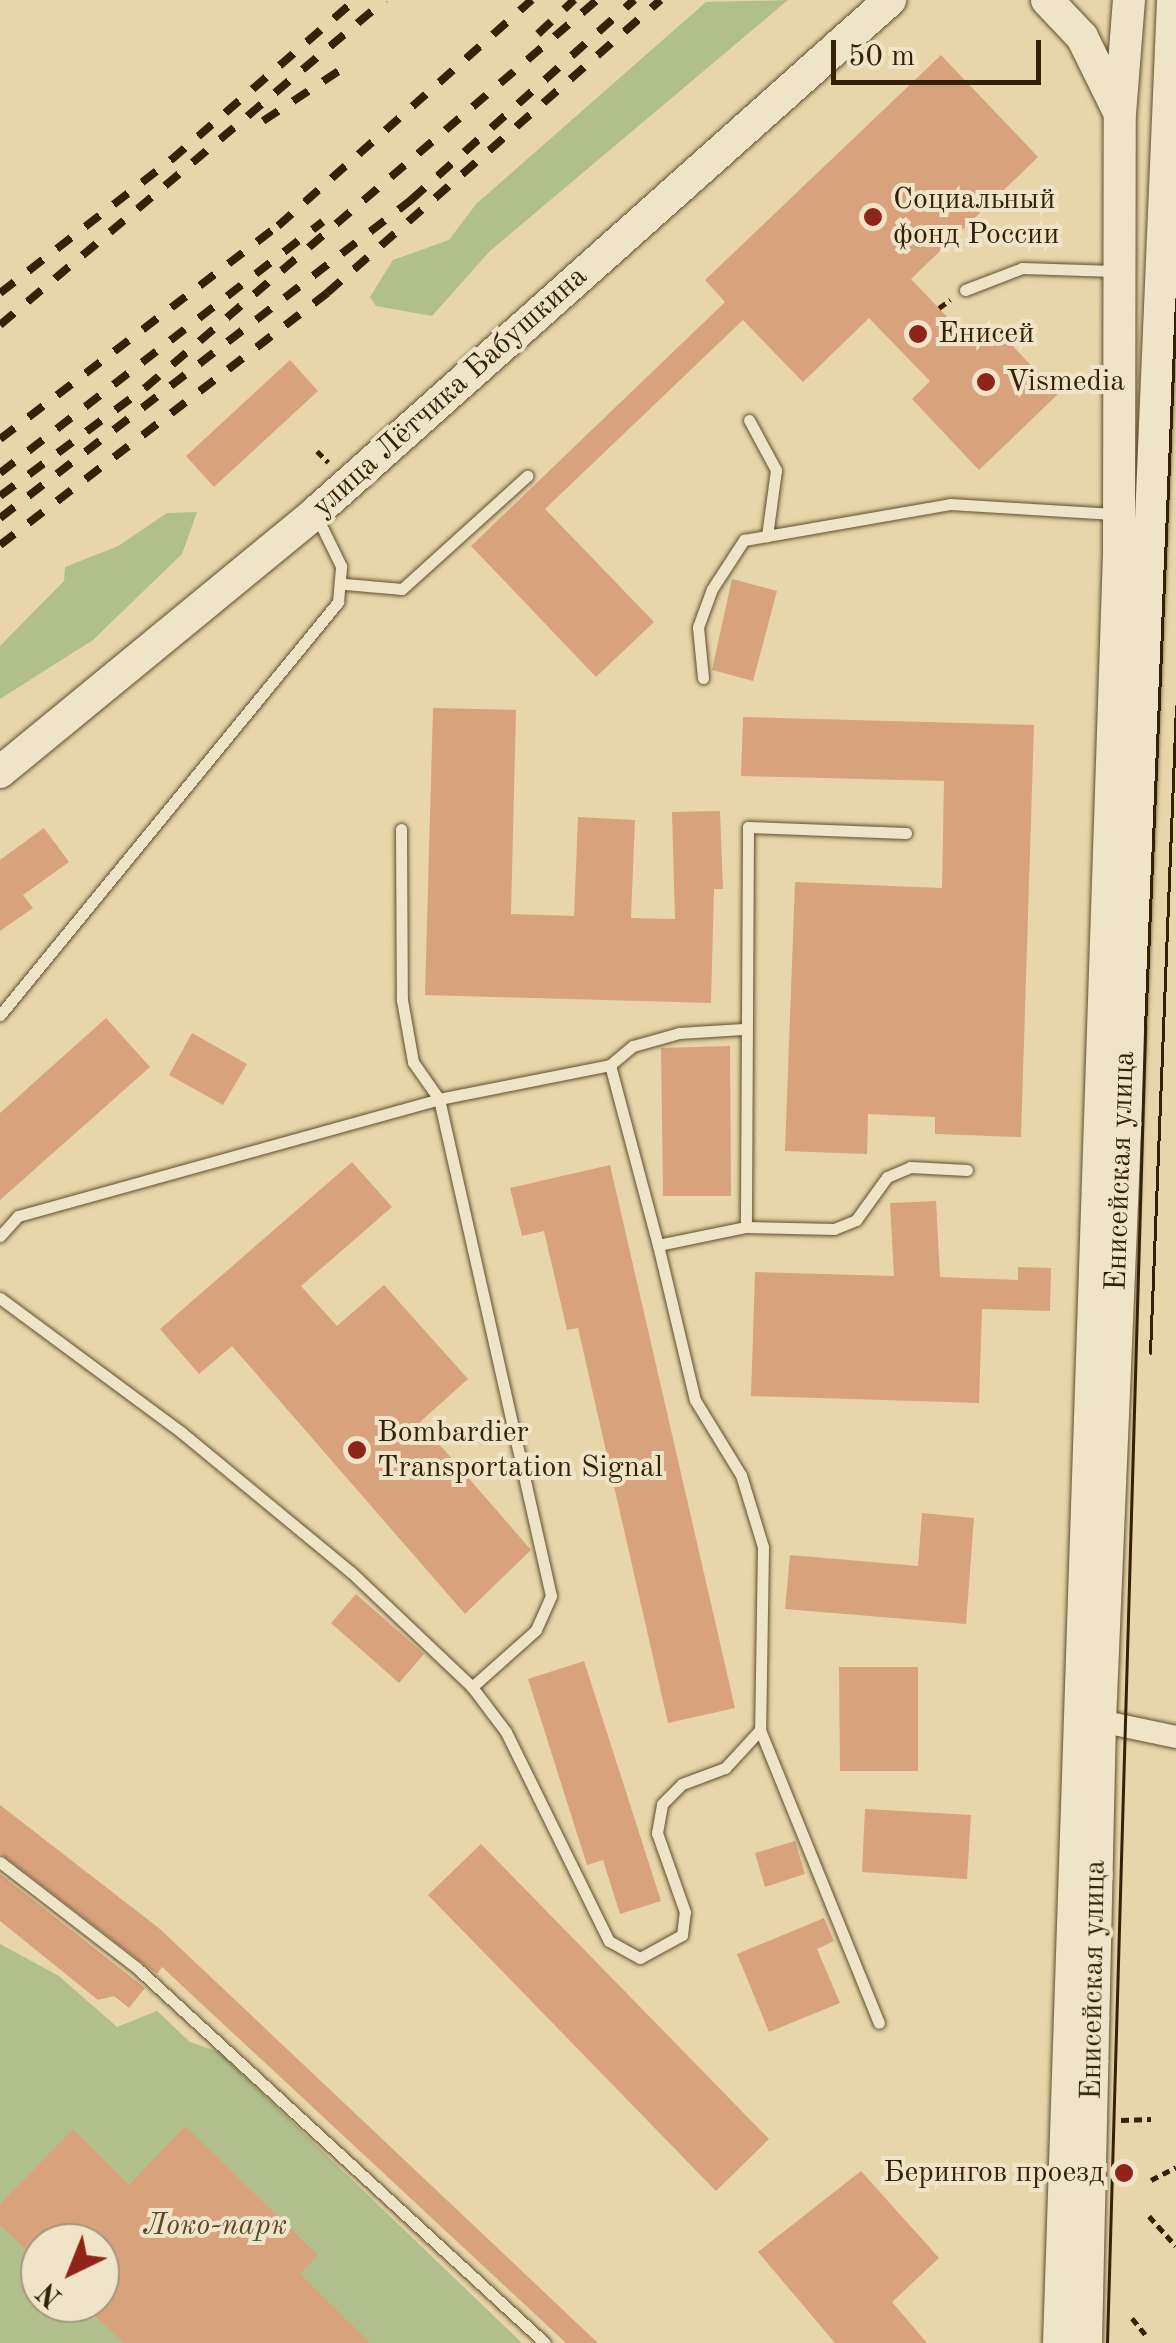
<!DOCTYPE html>
<meta charset="utf-8">
<style>
body{margin:0}
#map{position:relative;width:1176px;height:2343px;overflow:hidden;background:#e8d6aa;font-family:"Old Standard TT",serif}
div>[style]{position:absolute}
.green>*{inset:0;background:#b1bf8c}
.building>*{inset:0;background:#d8a27d}
.path>*{height:5px;margin-top:-2.5px;transform-origin:0;background:repeating-linear-gradient(90deg,#352105 0 8px,transparent 0 13px)}
.roads{filter:drop-shadow(0 0 2px #624e2e) drop-shadow(0 0 2px #624e2e)}
.service>*{height:11px;margin:-5.5px;padding:0 5.5px;transform-origin:5.5px;border-radius:5.5px;background:#f0e4c8}
.minor>*{height:22px;margin:-11px;padding:0 11px;transform-origin:11px;border-radius:11px;background:#f0e4c8}
.secondary>*{height:32px;margin:-16px;padding:0 16px;transform-origin:16px;border-radius:16px;background:#f0e4c8}
.tram>*{height:2.5px;margin:-1.25px;padding:0 1.25px;transform-origin:1.25px;border-radius:1.25px;background:#352105}
.rail>*{height:8px;margin-top:-4px;transform-origin:0;background:repeating-linear-gradient(90deg,#352105 0 18px,transparent 0 36px)}
.dots>*{width:28px;height:28px;translate:-50% -50%;box-sizing:border-box;border:5px solid #f0e4c8;border-radius:50%}
span{translate:-50% -50%;white-space:nowrap;text-align:center;line-height:1.15;-webkit-text-stroke:8px #f0e4c8;paint-order:stroke}
.poi-label{font-size:30px;color:#352105}
.left{translate:0 -50%;text-align:left}
.right{translate:-100% -50%;text-align:right}
.street-label{font-size:30px;color:#352105}
.park-label{font-size:30px;color:#544827;font-style:italic}
.north{position:absolute;left:20px;top:2223px;width:100px;height:100px;box-sizing:border-box;background:#f0e4c8;border:2px solid #a5967a;border-radius:50%;rotate:223deg;font-size:28px;font-weight:700;line-height:40px;text-align:center;color:#352105}
.north::after{content:'';display:block;margin:auto;width:35px;height:45px;background:#8f2418;clip-path:polygon(50% 0,100% 100%,50% 72%,0 100%)}
.scale{position:absolute;left:831px;top:40px;width:210px;height:45px;box-sizing:border-box;border:5px solid #352105;border-top:0;padding-left:12px;font-size:30px;line-height:35px;white-space:nowrap;color:#352105;-webkit-text-stroke:8px #f0e4c8;paint-order:stroke}
</style>
<div id="map">
<div class="green">
<div style="clip-path:polygon(788px 0,490px 251px,432px 316px,376px 306px,370px 297px,393px 260px,449px 240px,476px 204px,706px 2px)"></div>
<div style="clip-path:polygon(197px 512px,182px 554px,93px 640px,0 699px,0 646px,64px 581px,65px 567px,118px 546px,167px 513px)"></div>
<div style="clip-path:polygon(evenodd,0 1944px,59px 1976px,117px 2027px,157px 2011px,190px 2042px,219px 2052px,522px 2343px,0 2343px,0 1944px,40px 2243px,100px 2243px,100px 2303px,40px 2303px,40px 2243px)"></div>
</div>
<div class="building">
<div style="clip-path:polygon(941px 55px,1038px 157px,911px 279px,972px 343px,992px 324px,1058px 394px,979px 470px,912px 399px,930px 381px,869px 318px,803px 382px,743px 320px,545px 509px,654px 622px,596px 677px,471px 546px,725px 302px,705px 280px)"></div>
<div style="clip-path:polygon(290px 360px,318px 391px,214px 487px,186px 456px)"></div>
<div style="clip-path:polygon(732px 579px,777px 591px,753px 681px,712px 670px)"></div>
<div style="clip-path:polygon(433px 708px,516px 710px,511px 914px,574px 916px,578px 817px,635px 820px,631px 918px,675px 919px,672px 812px,720px 811px,723px 889px,714px 889px,711px 1003px,425px 995px)"></div>
<div style="clip-path:polygon(743px 717px,1034px 725px,1021px 1137px,935px 1134px,935px 1117px,868px 1114px,867px 1154px,785px 1151px,795px 882px,942px 888px,944px 781px,741px 776px)"></div>
<div style="clip-path:polygon(44px 828px,69px 862px,23px 895px,33px 908px,0 931px,0 860px)"></div>
<div style="clip-path:polygon(106px 1018px,150px 1067px,0 1200px,0 1113px)"></div>
<div style="clip-path:polygon(192px 1033px,247px 1064px,223px 1105px,169px 1075px)"></div>
<div style="clip-path:polygon(730px 1046px,731px 1196px,663px 1196px,661px 1048px)"></div>
<div style="clip-path:polygon(352px 1162px,392px 1207px,301px 1286px,337px 1326px,384px 1285px,468px 1379px,420px 1422px,531px 1550px,465px 1614px,232px 1346px,199px 1374px,160px 1329px)"></div>
<div style="clip-path:polygon(610px 1165px,735px 1708px,668px 1723px,578px 1328px,567px 1330px,544px 1231px,522px 1236px,510px 1188px)"></div>
<div style="clip-path:polygon(936px 1201px,940px 1277px,1018px 1280px,1018px 1267px,1051px 1268px,1050px 1311px,982px 1309px,979px 1403px,751px 1396px,755px 1272px,894px 1276px,890px 1203px)"></div>
<div style="clip-path:polygon(922px 1513px,974px 1518px,966px 1624px,785px 1609px,790px 1555px,918px 1566px)"></div>
<div style="clip-path:polygon(356px 1594px,424px 1654px,399px 1683px,331px 1623px)"></div>
<div style="clip-path:polygon(584px 1661px,661px 1901px,620px 1914px,603px 1860px,587px 1865px,528px 1679px)"></div>
<div style="clip-path:polygon(839px 1667px,918px 1667px,918px 1771px,840px 1771px)"></div>
<div style="clip-path:polygon(0 1805px,160px 1929px,598px 2343px,566px 2343px,162px 1967px,157px 1974px,0 1853px)"></div>
<div style="clip-path:polygon(865px 1809px,971px 1815px,967px 1879px,862px 1872px)"></div>
<div style="clip-path:polygon(795px 1841px,805px 1874px,765px 1887px,755px 1853px)"></div>
<div style="clip-path:polygon(481px 1844px,769px 2139px,716px 2191px,428px 1895px)"></div>
<div style="clip-path:polygon(0 1874px,145px 1988px,129px 2008px,114px 1996px,98px 2000px,0 1921px)"></div>
<div style="clip-path:polygon(824px 1918px,834px 1941px,817px 1949px,840px 2003px,769px 2032px,737px 1954px)"></div>
<div style="clip-path:polygon(185px 2126px,318px 2255px,300px 2274px,370px 2343px,124px 2343px,82px 2303px,100px 2303px,100px 2243px,40px 2243px,40px 2263px,0 2225px,0 2204px,73px 2129px,129px 2185px)"></div>
<div style="clip-path:polygon(861px 2171px,939px 2258px,892px 2302px,927px 2343px,835px 2343px,758px 2252px)"></div>
</div>
<div class="path">
<div style="left:939px;top:308px;width:14px;rotate:-36deg"></div>
<div style="left:317px;top:451px;width:16px;rotate:45deg"></div>
<div style="left:1121px;top:2120px;width:30px;rotate:-2deg"></div>
<div style="left:1151px;top:2180px;width:28px;rotate:-27deg"></div>
<div style="left:1149px;top:2216px;width:40px;rotate:48deg"></div>
<div style="left:1132px;top:2318px;width:21px;rotate:51deg"></div>
</div>
<div class="roads">
<div class="service">
<div style="left:965px;top:290px;width:61px;rotate:-21.1deg"></div>
<div style="left:1022px;top:268px;width:93px;rotate:1.8deg"></div>
<div style="left:749px;top:420px;width:57px;rotate:61.6deg"></div>
<div style="left:776px;top:470px;width:67px;rotate:97.8deg"></div>
<div style="left:345px;top:584px;width:57px;rotate:5deg"></div>
<div style="left:402px;top:589px;width:169px;rotate:-42.1deg"></div>
<div style="left:703px;top:678px;width:51px;rotate:-95.6deg"></div>
<div style="left:698px;top:627px;width:40px;rotate:-69.8deg"></div>
<div style="left:712px;top:589px;width:59px;rotate:-56.9deg"></div>
<div style="left:744px;top:540px;width:209px;rotate:-9.9deg"></div>
<div style="left:950px;top:504px;width:164px;rotate:3.5deg"></div>
<div style="left:401px;top:829px;width:171px;rotate:89.7deg"></div>
<div style="left:402px;top:1000px;width:63px;rotate:79.9deg"></div>
<div style="left:413px;top:1062px;width:45px;rotate:54.9deg"></div>
<div style="left:439px;top:1099px;width:174px;rotate:-11.2deg"></div>
<div style="left:610px;top:1065px;width:30px;rotate:-40deg"></div>
<div style="left:633px;top:1046px;width:48px;rotate:-15.8deg"></div>
<div style="left:679px;top:1033px;width:64px;rotate:-3.6deg"></div>
<div style="left:906px;top:833px;width:158px;rotate:-177.8deg"></div>
<div style="left:748px;top:827px;width:400px;rotate:90.3deg"></div>
<div style="left:746px;top:1227px;width:88px;rotate:1.3deg"></div>
<div style="left:834px;top:1229px;width:24px;rotate:-22deg"></div>
<div style="left:856px;top:1220px;width:53px;rotate:-54.2deg"></div>
<div style="left:887px;top:1177px;width:25px;rotate:-23deg"></div>
<div style="left:910px;top:1167px;width:57px;rotate:3deg"></div>
<div style="left:0;top:1015px;width:534px;rotate:-50.7deg"></div>
<div style="left:338px;top:602px;width:36px;rotate:-85deg"></div>
<div style="left:341px;top:566px;width:55px;rotate:-116.1deg"></div>
<div style="left:610px;top:1065px;width:186px;rotate:75.1deg"></div>
<div style="left:658px;top:1245px;width:90px;rotate:-11.6deg"></div>
<div style="left:0;top:1236px;width:27px;rotate:-48deg"></div>
<div style="left:18px;top:1216px;width:437px;rotate:-15.5deg"></div>
<div style="left:439px;top:1099px;width:509px;rotate:77.3deg"></div>
<div style="left:551px;top:1596px;width:37px;rotate:114deg"></div>
<div style="left:536px;top:1630px;width:86px;rotate:138.3deg"></div>
<div style="left:472px;top:1687px;width:56px;rotate:52.9deg"></div>
<div style="left:506px;top:1732px;width:233px;rotate:63.8deg"></div>
<div style="left:609px;top:1941px;width:35px;rotate:29deg"></div>
<div style="left:640px;top:1958px;width:48px;rotate:-28.7deg"></div>
<div style="left:682px;top:1935px;width:23px;rotate:-83deg"></div>
<div style="left:685px;top:1912px;width:84px;rotate:-109.5deg"></div>
<div style="left:657px;top:1833px;width:29px;rotate:-80deg"></div>
<div style="left:662px;top:1804px;width:28px;rotate:-45deg"></div>
<div style="left:682px;top:1784px;width:46px;rotate:-20.4deg"></div>
<div style="left:725px;top:1768px;width:52px;rotate:-47.4deg"></div>
<div style="left:658px;top:1245px;width:159px;rotate:76.6deg"></div>
<div style="left:695px;top:1400px;width:88px;rotate:58.5deg"></div>
<div style="left:741px;top:1475px;width:75px;rotate:73deg"></div>
<div style="left:763px;top:1547px;width:183px;rotate:90.9deg"></div>
<div style="left:760px;top:1730px;width:316px;rotate:67.9deg"></div>
<div style="left:0;top:1298px;width:225px;rotate:36.5deg"></div>
<div style="left:181px;top:1432px;width:220px;rotate:39.5deg"></div>
<div style="left:351px;top:1572px;width:167px;rotate:43.5deg"></div>
<div style="left:0;top:1862px;width:173px;rotate:37.7deg"></div>
<div style="left:137px;top:1968px;width:554px;rotate:42.59deg"></div>
</div>
<div class="minor">
<div style="left:1100px;top:1721px;width:78px;rotate:11.9deg"></div>
</div>
<div class="secondary">
<div style="left:1047px;top:0;width:51px;rotate:46.6deg"></div>
<div style="left:1082px;top:37px;width:84px;rotate:63.7deg"></div>
<div style="left:0;top:772px;width:408px;rotate:-39.4deg"></div>
<div style="left:315px;top:513px;width:771px;rotate:-41.74deg"></div>
<div style="left:1059px;top:2343px;width:1794px;rotate:-88.08deg"></div>
<div style="left:1119px;top:550px;width:436px;rotate:-89.9deg"></div>
<div style="left:1120px;top:114px;width:114px;rotate:-85.5deg"></div>
<div style="left:1086px;top:2343px;width:622px;rotate:-88.71deg"></div>
<div style="left:1100px;top:1721px;width:1723px;rotate:-87.57deg"></div>
</div>
</div>
<div class="tram">
<div style="left:1150px;top:1353px;width:647px;rotate:-87.7deg"></div>
<div style="left:1107px;top:2343px;width:1316px;rotate:-88.34deg"></div>
<div style="left:1145px;top:1028px;width:729px;rotate:-87.56deg"></div>
</div>
<div class="rail">
<div style="left:538px;top:34px;width:50px;rotate:-43.4deg"></div>
<div style="left:263px;top:121px;width:95px;rotate:-33.4deg"></div>
<div style="left:0;top:293px;width:217px;rotate:-37.9deg"></div>
<div style="left:171px;top:160px;width:244px;rotate:-41deg"></div>
<div style="left:0;top:325px;width:504px;rotate:-40.17deg"></div>
<div style="left:0;top:439px;width:350px;rotate:-37.5deg"></div>
<div style="left:278px;top:226px;width:340px;rotate:-41.7deg"></div>
<div style="left:0;top:473px;width:409px;rotate:-37.9deg"></div>
<div style="left:0;top:496px;width:181px;rotate:-36.7deg"></div>
<div style="left:145px;top:388px;width:596px;rotate:-40.64deg"></div>
<div style="left:0;top:518px;width:520px;rotate:-37.73deg"></div>
<div style="left:411px;top:200px;width:300px;rotate:-41.9deg"></div>
<div style="left:0;top:545px;width:413px;rotate:-37.6deg"></div>
<div style="left:327px;top:293px;width:444px;rotate:-41.3deg"></div>
</div>
<div class="dots">
<div style="left:873px;top:217px;background:#8f2418"></div>
<div style="left:918px;top:334px;background:#8f2418"></div>
<div style="left:986px;top:382px;background:#8f2418"></div>
<div style="left:357px;top:1450px;background:#8f2418"></div>
<div style="left:1124px;top:2173px;background:#8f2418"></div>
</div>
<div class="poi-label">
<span class="left" style="left:893px;top:217px">Социальный<br>фонд России</span>
<span class="left" style="left:938px;top:334px">Енисей</span>
<span class="left" style="left:1006px;top:382px">Vismedia</span>
<span class="left" style="left:377px;top:1450px">Bombardier<br>Transportation Signal</span>
<span class="right" style="left:1104px;top:2173px">Берингов проезд</span>
</div>
<div class="street-label">
<span style="left:450px;top:392px;rotate:-42deg">улица Лётчика Бабушкина</span>
<span style="left:1121px;top:1171px;rotate:-88deg">Енисейская улица</span>
<span style="left:1094px;top:1980px;rotate:-89deg">Енисейская улица</span>
</div>
<div class="park-label">
<span style="left:215px;top:2226px">Локо-парк</span>
</div>
<div class="north">N</div>
<div class="scale">50 m</div>
</div>
